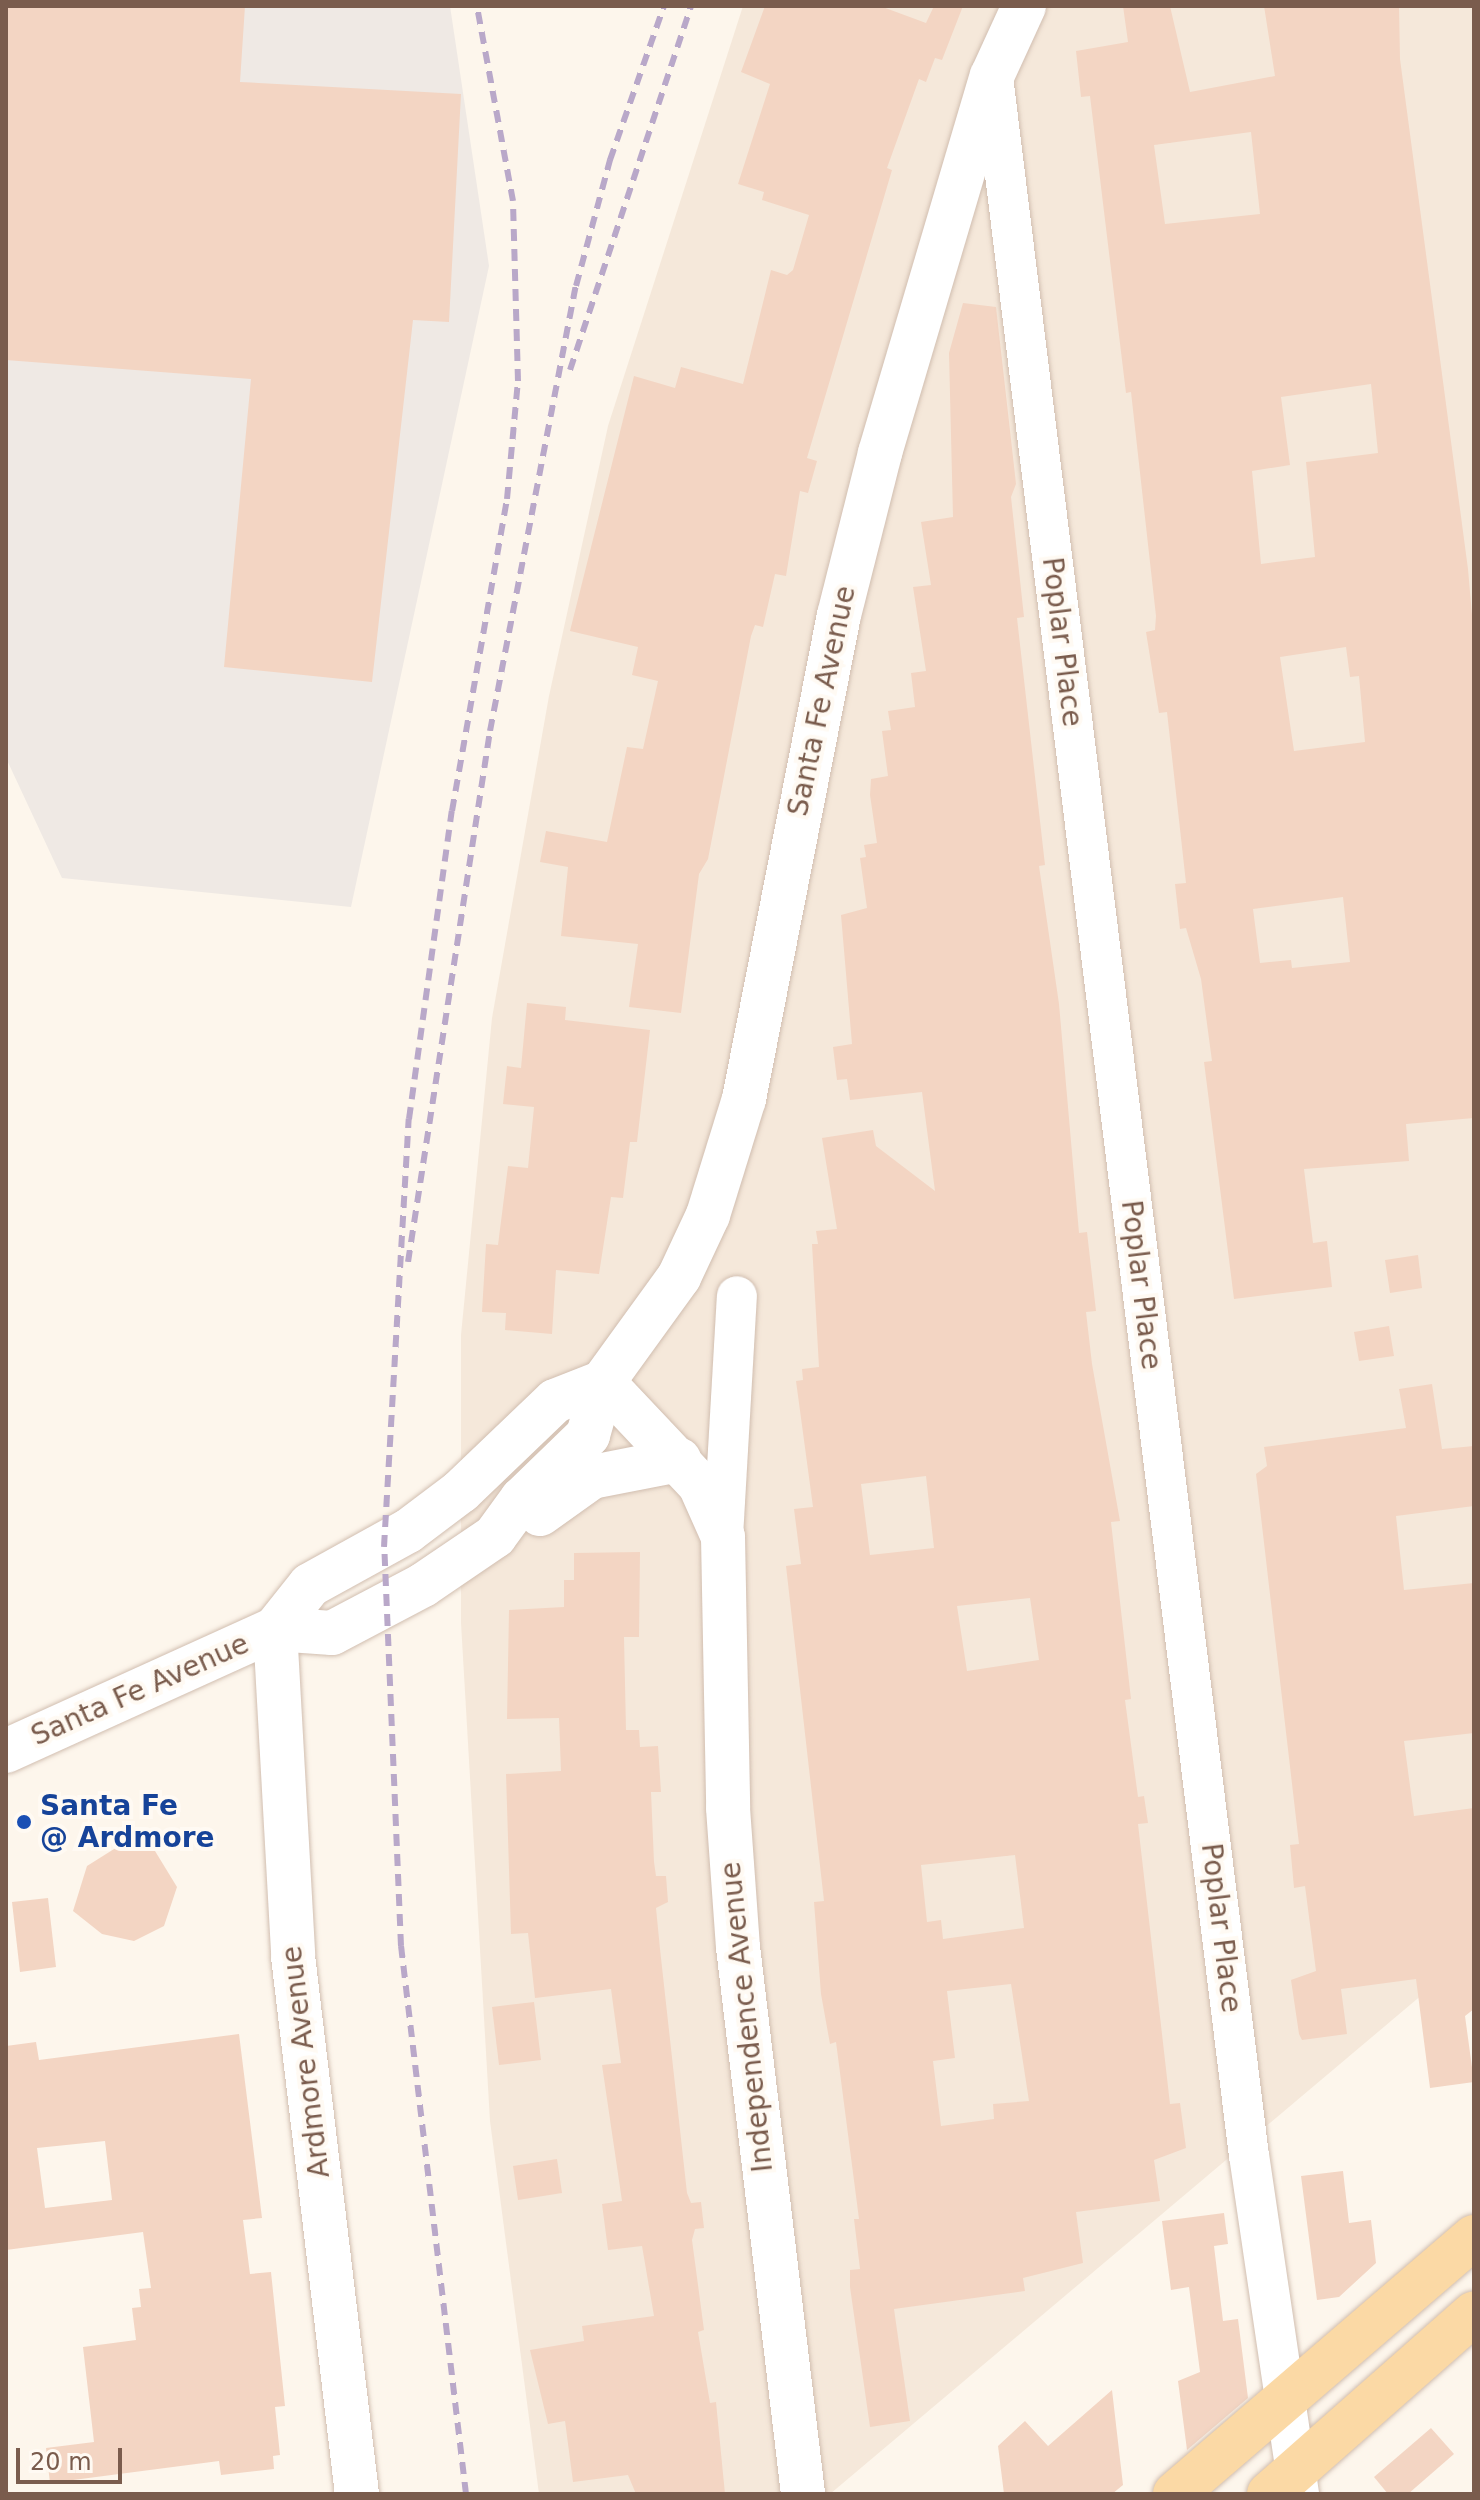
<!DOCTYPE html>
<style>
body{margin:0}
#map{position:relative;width:1480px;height:2500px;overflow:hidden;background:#fdf6ec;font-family:"DejaVu Sans",sans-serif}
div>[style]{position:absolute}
.residential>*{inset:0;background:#f5e8da}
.industrial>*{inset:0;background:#efe9e4}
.building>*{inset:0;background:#f3d5c3}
.roads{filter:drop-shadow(0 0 2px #d1beb0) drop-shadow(0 0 2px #d1beb0)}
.minor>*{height:40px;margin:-20px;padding:0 20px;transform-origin:20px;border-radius:20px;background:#fff}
.tertiary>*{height:44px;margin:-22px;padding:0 22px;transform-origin:22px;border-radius:22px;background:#fff}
.secondary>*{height:44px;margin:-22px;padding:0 22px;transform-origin:22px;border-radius:22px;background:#fff}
.primary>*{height:44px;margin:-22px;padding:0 22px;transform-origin:22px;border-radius:22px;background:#fbd9a5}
.rail>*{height:6px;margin-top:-3px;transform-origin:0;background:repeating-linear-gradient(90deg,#b9a8c9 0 12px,transparent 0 20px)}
.dots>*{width:22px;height:22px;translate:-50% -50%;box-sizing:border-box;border:4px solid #fffaf3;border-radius:50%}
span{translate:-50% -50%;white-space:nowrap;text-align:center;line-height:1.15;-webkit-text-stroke:8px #fffaf3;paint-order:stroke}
.street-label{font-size:28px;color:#7a5c4d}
.transit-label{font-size:28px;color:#164399;font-weight:700}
.left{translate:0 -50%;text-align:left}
.frame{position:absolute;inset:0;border:8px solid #7a5c4d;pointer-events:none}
.scale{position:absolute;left:16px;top:2448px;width:106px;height:36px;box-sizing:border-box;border:4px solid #7a5c4d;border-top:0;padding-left:10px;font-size:24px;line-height:28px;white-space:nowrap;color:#7a5c4d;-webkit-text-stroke:6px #fffaf3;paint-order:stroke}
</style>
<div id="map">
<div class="residential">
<div style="clip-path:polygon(743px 6px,1474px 6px,1474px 1951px,830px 2494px,539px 2494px,490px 2121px,461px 1623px,461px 1335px,492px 1018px,549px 696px,608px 426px)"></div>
</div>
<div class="industrial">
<div style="clip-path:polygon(6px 6px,450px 6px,489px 266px,351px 907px,62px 878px,6px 758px)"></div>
</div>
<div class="building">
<div style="clip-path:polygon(6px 6px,245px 6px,240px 82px,461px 94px,449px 322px,413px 320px,372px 682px,224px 667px,251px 379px,6px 360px)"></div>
<div style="clip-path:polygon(765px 6px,880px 6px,926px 23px,934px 6px,963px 6px,942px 60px,935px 58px,926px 82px,919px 79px,887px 168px,892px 170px,807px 458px,817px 461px,808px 493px,800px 491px,786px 576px,775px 574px,763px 627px,755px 625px,751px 636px,708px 859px,699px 874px,681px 1013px,629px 1007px,638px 944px,561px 936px,568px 867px,540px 862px,546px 831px,607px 842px,627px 747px,643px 749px,658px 681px,632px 675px,638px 647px,570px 631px,634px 376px,675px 388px,681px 367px,743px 384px,771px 270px,787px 275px,793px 270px,809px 215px,762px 200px,764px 192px,738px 184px,770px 84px,741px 72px)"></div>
<div style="clip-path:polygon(evenodd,1123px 6px,1170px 6px,1190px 92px,1275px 76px,1264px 6px,1399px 6px,1400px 59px,1468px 569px,1474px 638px,1474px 1118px,1406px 1124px,1409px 1161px,1304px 1169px,1313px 1243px,1327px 1241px,1332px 1287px,1234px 1299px,1204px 1062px,1212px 1061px,1201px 979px,1186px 928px,1180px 929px,1175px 884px,1186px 883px,1167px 712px,1159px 713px,1146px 632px,1155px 630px,1156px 616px,1131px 392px,1126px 393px,1090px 96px,1081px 97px,1076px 51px,1128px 42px,1123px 6px,1251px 132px,1260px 214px,1165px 224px,1154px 145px,1251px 132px,1123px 6px,1371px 384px,1378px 453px,1306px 462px,1315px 557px,1261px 564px,1252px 471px,1290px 465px,1281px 397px,1371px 384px,1123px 6px,1346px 647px,1350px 677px,1359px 676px,1365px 742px,1294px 751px,1280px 657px,1346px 647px,1123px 6px,1343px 897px,1350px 962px,1292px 968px,1291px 960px,1260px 963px,1253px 909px,1343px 897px)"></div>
<div style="clip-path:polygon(evenodd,963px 303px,996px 307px,1016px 484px,1011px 497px,1024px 617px,1017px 618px,1045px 865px,1039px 866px,1059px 1004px,1079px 1233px,1087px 1232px,1096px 1311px,1086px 1312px,1092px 1364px,1120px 1521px,1111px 1522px,1131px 1699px,1125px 1700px,1138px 1797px,1144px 1796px,1148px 1823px,1138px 1824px,1170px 2104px,1180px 2103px,1186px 2148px,1154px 2160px,1160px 2201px,1076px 2212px,1083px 2263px,1023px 2278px,1025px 2291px,894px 2309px,910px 2421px,870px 2427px,850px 2287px,850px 2270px,860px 2269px,854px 2219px,859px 2219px,836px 2042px,830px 2044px,821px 1994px,814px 1902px,824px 1901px,786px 1566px,801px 1564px,794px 1509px,813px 1507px,796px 1381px,803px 1380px,802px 1369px,819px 1367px,812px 1244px,818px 1244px,816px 1231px,837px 1229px,822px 1138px,873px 1130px,876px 1146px,935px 1191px,922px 1092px,850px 1100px,847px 1079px,837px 1080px,833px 1047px,852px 1044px,841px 915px,867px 908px,860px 858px,866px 857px,864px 845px,877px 843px,870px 795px,871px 779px,888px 776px,882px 731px,891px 730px,888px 711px,915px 707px,911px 673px,926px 671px,913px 587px,931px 585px,921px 522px,953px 517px,949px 353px,963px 303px,926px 1476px,934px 1548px,870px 1555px,861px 1484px,926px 1476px,963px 303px,1030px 1598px,1039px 1660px,967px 1671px,957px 1606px,1030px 1598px,963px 303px,1015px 1855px,1024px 1928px,943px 1939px,941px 1920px,927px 1922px,921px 1865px,1015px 1855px,963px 303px,1011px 1984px,1029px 2101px,993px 2104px,994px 2119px,941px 2126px,933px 2061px,955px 2058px,947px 1991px,1011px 1984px)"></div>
<div style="clip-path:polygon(527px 1003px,566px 1007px,565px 1020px,650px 1030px,637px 1142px,630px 1142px,623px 1198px,611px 1197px,599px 1274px,556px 1270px,552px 1334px,505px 1330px,506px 1313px,482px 1312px,486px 1244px,498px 1245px,508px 1166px,528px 1168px,534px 1107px,503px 1104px,507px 1066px,521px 1068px)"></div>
<div style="clip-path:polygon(1418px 1255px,1422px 1288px,1390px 1293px,1385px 1260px)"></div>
<div style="clip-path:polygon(1389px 1326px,1394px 1356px,1359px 1361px,1354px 1332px)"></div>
<div style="clip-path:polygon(1432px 1384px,1442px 1449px,1474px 1446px,1474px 1506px,1396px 1516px,1404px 1590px,1474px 1583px,1474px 1733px,1404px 1741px,1414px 1816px,1474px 1808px,1474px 2009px,1465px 2016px,1474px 2082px,1430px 2088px,1416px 1979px,1341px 1989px,1347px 2034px,1302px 2040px,1299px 2034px,1291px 1980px,1316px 1971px,1305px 1886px,1294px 1888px,1290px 1845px,1299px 1844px,1256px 1474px,1267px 1466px,1264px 1447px,1406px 1428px,1399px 1389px)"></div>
<div style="clip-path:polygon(640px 1552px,639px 1637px,624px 1637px,626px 1730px,639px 1730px,640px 1747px,658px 1746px,661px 1792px,651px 1792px,654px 1862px,656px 1876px,666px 1876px,668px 1902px,656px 1908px,660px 1949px,687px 2193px,691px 2203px,701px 2202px,704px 2228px,695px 2229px,692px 2240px,704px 2330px,698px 2332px,710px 2403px,716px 2402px,725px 2494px,636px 2494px,628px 2475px,573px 2482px,565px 2421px,548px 2424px,530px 2350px,584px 2341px,582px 2326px,654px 2316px,642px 2246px,608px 2250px,602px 2204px,622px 2201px,602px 2065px,621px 2063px,611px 1989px,535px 1998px,528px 1933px,511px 1934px,506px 1774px,561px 1771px,559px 1718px,507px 1719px,509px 1610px,564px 1607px,564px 1580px,574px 1580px,574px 1553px)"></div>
<div style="clip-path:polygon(122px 1844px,155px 1851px,177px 1887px,164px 1926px,134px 1941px,102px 1934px,73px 1911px,87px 1866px)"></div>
<div style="clip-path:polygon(48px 1898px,56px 1967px,20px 1972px,12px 1902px)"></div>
<div style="clip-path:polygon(534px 2002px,541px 2060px,499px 2065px,492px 2007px)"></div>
<div style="clip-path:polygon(evenodd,239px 2034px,262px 2218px,243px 2220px,250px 2274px,271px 2272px,285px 2406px,275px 2407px,280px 2455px,273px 2456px,274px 2469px,221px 2475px,219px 2461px,50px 2483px,46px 2448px,94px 2442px,83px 2347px,136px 2340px,132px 2308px,141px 2307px,139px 2289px,151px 2288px,143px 2232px,6px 2250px,6px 2046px,36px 2042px,39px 2060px,239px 2034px,105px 2141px,112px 2200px,45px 2208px,37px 2148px,105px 2141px)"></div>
<div style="clip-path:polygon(557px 2159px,562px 2193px,518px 2200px,513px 2166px)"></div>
<div style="clip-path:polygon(1343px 2171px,1349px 2223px,1371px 2220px,1376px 2263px,1339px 2297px,1317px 2300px,1301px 2176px)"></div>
<div style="clip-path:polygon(1224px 2213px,1228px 2244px,1214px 2246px,1223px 2321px,1238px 2319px,1248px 2398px,1187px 2450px,1178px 2381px,1200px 2372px,1189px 2287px,1171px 2290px,1162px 2221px)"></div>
<div style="clip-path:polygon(1112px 2390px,1123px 2485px,1112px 2494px,1004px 2494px,998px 2446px,1025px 2421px,1048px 2446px)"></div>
<div style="clip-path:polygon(1431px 2428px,1454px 2454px,1408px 2494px,1388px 2494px,1374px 2477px)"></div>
</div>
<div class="roads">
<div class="minor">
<div style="left:993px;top:77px;width:2094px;rotate:82.98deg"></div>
<div style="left:1249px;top:2155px;width:343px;rotate:81.6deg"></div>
<div style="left:723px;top:1537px;width:241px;rotate:-86.7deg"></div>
</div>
<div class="tertiary">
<div style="left:603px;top:1382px;width:141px;rotate:46.7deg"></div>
<div style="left:700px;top:1485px;width:57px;rotate:66.1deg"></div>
<div style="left:723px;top:1537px;width:271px;rotate:88.9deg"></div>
<div style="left:728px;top:1808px;width:139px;rotate:85.9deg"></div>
<div style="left:738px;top:1947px;width:551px;rotate:83.22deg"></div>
<div style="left:275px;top:1629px;width:327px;rotate:86.8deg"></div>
<div style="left:293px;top:1956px;width:542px;rotate:83.22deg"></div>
</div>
<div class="secondary">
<div style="left:540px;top:1514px;width:64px;rotate:-35.4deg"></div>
<div style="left:592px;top:1477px;width:89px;rotate:-11.1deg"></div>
<div style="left:275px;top:1629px;width:57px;rotate:4deg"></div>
<div style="left:332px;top:1633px;width:103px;rotate:-27.8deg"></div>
<div style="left:423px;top:1585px;width:87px;rotate:-34.2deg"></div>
<div style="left:495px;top:1536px;width:46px;rotate:-53.9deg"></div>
<div style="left:522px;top:1499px;width:92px;rotate:-44.1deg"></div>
<div style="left:588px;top:1435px;width:55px;rotate:-74.2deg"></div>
<div style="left:603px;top:1382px;width:130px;rotate:-54.1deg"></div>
<div style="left:679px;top:1277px;width:68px;rotate:-64.9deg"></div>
<div style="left:708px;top:1215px;width:121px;rotate:-72.8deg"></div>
<div style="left:744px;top:1099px;width:493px;rotate:-78.9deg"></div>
<div style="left:839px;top:615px;width:167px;rotate:-75.8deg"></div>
<div style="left:880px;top:453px;width:393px;rotate:-73.5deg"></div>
<div style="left:992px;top:76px;width:77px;rotate:-65.4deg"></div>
<div style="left:6px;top:1751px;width:295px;rotate:-24.4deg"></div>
<div style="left:275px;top:1629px;width:56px;rotate:-51.5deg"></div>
<div style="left:310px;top:1585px;width:112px;rotate:-28.9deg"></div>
<div style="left:408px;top:1531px;width:66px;rotate:-37deg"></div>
<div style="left:461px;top:1491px;width:130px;rotate:-43.8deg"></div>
<div style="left:555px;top:1401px;width:52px;rotate:-21.6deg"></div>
</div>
<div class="primary">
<div style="left:1175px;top:2494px;width:394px;rotate:-40.7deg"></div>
<div style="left:1269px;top:2494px;width:273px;rotate:-41.4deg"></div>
</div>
</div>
<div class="rail">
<div style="left:570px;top:370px;width:384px;rotate:-71.6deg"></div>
<div style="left:408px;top:1262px;width:537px;rotate:-81.22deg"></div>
<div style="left:490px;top:731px;width:453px;rotate:-79.1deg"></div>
<div style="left:576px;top:286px;width:131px;rotate:-74.9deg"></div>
<div style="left:610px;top:160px;width:163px;rotate:-70.7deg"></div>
<div style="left:466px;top:2494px;width:552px;rotate:-96.76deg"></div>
<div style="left:401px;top:1946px;width:399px;rotate:-92.4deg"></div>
<div style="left:384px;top:1547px;width:429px;rotate:-86.7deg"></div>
<div style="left:409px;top:1119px;width:311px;rotate:-82.1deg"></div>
<div style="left:452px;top:811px;width:317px;rotate:-80deg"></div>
<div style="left:507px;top:499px;width:119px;rotate:-84.7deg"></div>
<div style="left:518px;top:381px;width:180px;rotate:-91.6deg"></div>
<div style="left:513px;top:201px;width:198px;rotate:-100.5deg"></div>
</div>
<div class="dots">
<div style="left:24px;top:1822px;background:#1a4fb4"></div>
</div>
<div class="street-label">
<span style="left:1062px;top:642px;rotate:83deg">Poplar Place</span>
<span style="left:822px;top:701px;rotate:-78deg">Santa Fe Avenue</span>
<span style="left:1141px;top:1285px;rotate:83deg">Poplar Place</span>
<span style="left:140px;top:1690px;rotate:-24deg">Santa Fe Avenue</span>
<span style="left:1221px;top:1928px;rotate:83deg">Poplar Place</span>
<span style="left:747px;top:2017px;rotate:-96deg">Independence Avenue</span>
<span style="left:306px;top:2062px;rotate:-97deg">Ardmore Avenue</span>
</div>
<div class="transit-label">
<span class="left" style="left:40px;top:1822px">Santa Fe<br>@ Ardmore</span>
</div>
<div class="frame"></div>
<div class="scale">20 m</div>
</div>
